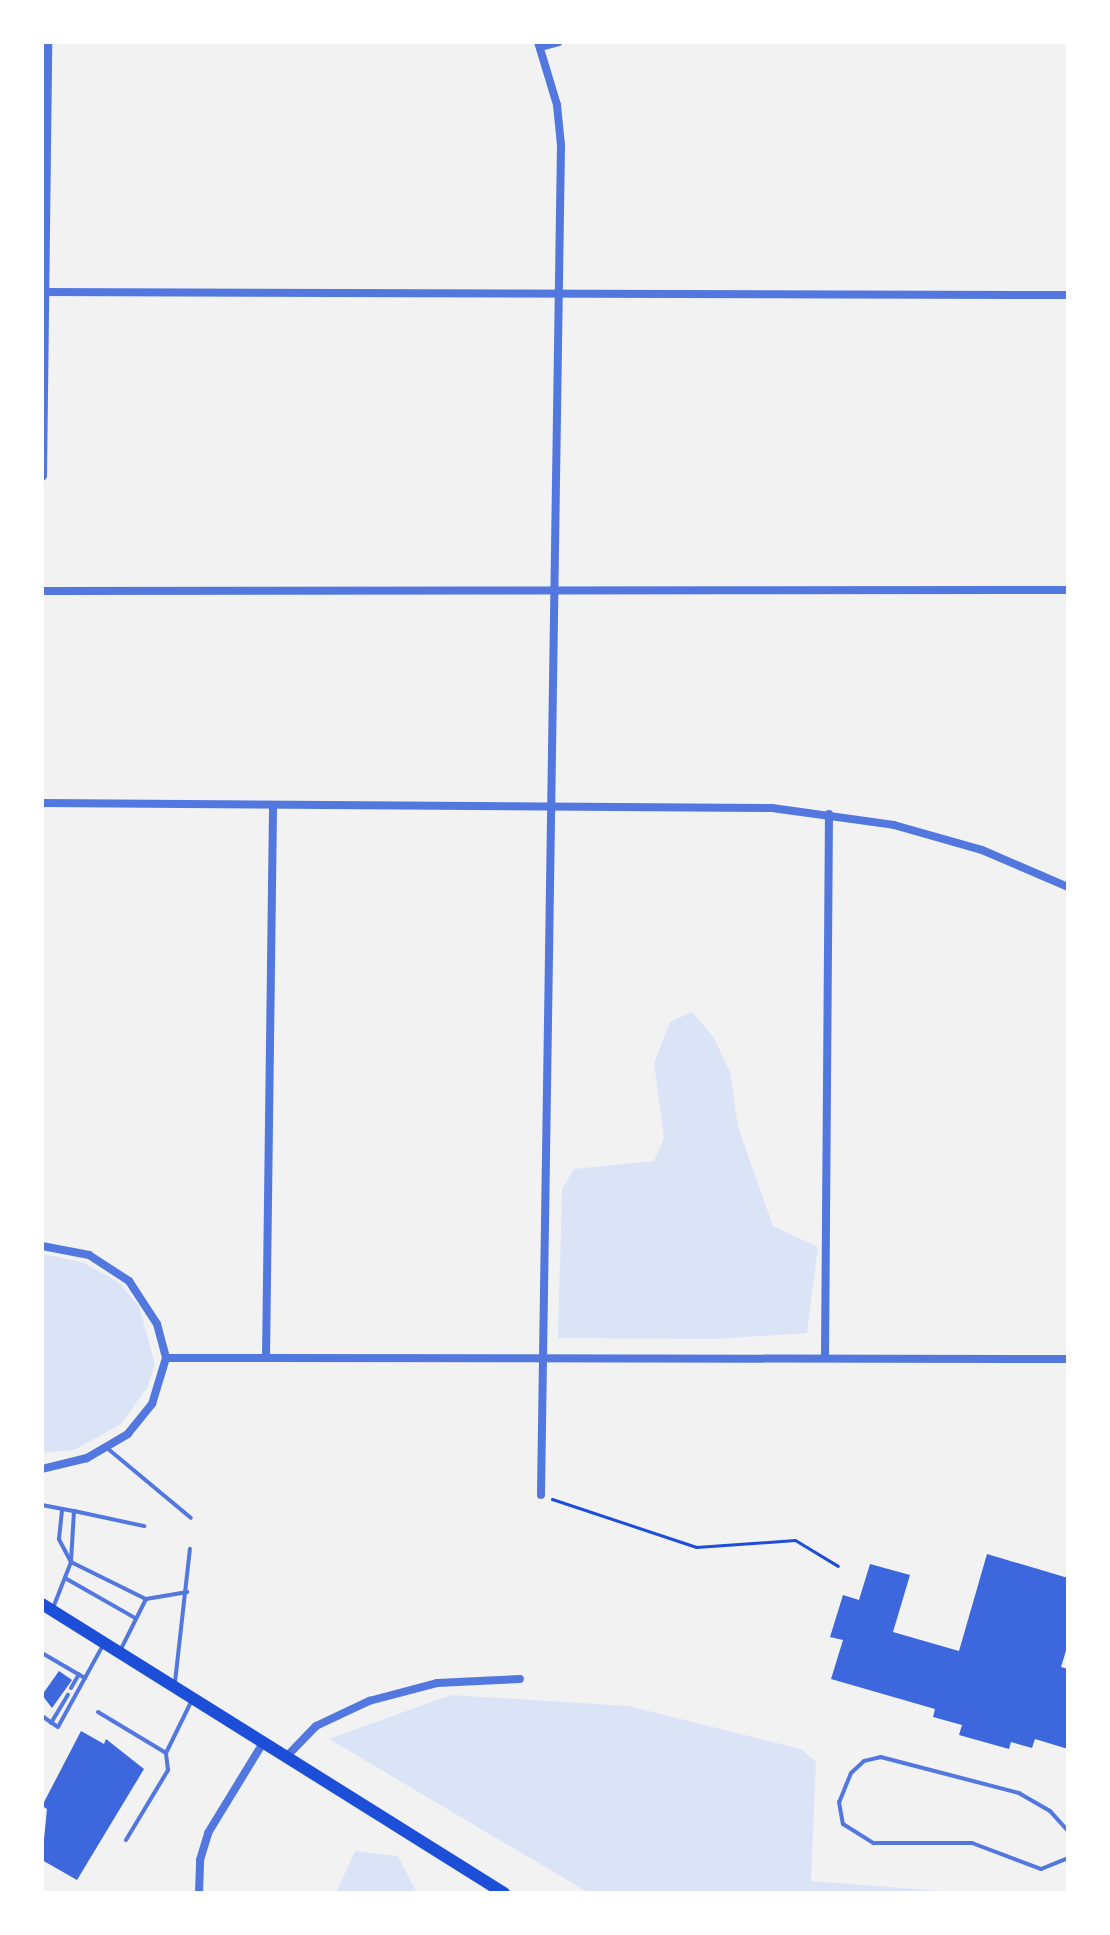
<!DOCTYPE html>
<style>
body{margin:0}
#map{position:relative;width:1110px;height:1935px;overflow:hidden;background:#f2f2f2;font-family:"Fira Sans",sans-serif}
div>[style]{position:absolute}
.green>*{inset:0;background:#dbe4f7}
.building>*{inset:0;background:#3d67dc}
.path>*{height:3px;margin:-1.5px;padding:0 1.5px;transform-origin:1.5px;border-radius:1.5px;background:#1d4ed8}
.service>*{height:4px;margin:-2px;padding:0 2px;transform-origin:2px;border-radius:2px;background:#5277de}
.minor>*{height:8px;margin:-4px;padding:0 4px;transform-origin:4px;border-radius:4px;background:#5277de}
.tertiary>*{height:10px;margin:-5px;padding:0 5px;transform-origin:5px;border-radius:5px;background:#5277de}
.primary>*{height:12px;margin:-6px;padding:0 6px;transform-origin:6px;border-radius:6px;background:#1d4ed8}
span{translate:-50% -50%;white-space:nowrap;text-align:center;line-height:1.15;-webkit-text-stroke:6px #fff;paint-order:stroke}
.frame{position:absolute;inset:0;border:44px solid #fff;pointer-events:none}
</style>
<div id="map">
<div class="green">
<div style="clip-path:polygon(692px 1012px,714px 1038px,730px 1072px,738px 1127px,773px 1226px,818px 1247px,807px 1333px,714px 1339px,558px 1338px,562px 1189px,574px 1169px,654px 1161px,664px 1138px,654px 1063px,670px 1022px)"></div>
<div style="clip-path:polygon(42px 1254px,82px 1262px,117px 1281px,139px 1306px,155px 1364px,147px 1388px,121px 1424px,74px 1450px,42px 1453px)"></div>
<div style="clip-path:polygon(451px 1695px,629px 1706px,801px 1749px,816px 1762px,811px 1881px,968px 1893px,589px 1893px,329px 1739px)"></div>
<div style="clip-path:polygon(355px 1851px,398px 1856px,417px 1893px,336px 1893px)"></div>
</div>
<div class="building">
<div style="clip-path:polygon(987px 1554px,1068px 1578px,1068px 1644px,1061px 1667px,1068px 1669px,1068px 1749px,1035px 1739px,1032px 1748px,1011px 1742px,1009px 1749px,959px 1735px,962px 1725px,933px 1717px,935px 1709px,831px 1679px,843px 1640px,830px 1637px,843px 1595px,859px 1600px,870px 1564px,910px 1575px,893px 1632px,959px 1651px)"></div>
<div style="clip-path:polygon(59px 1671px,72px 1680px,52px 1708px,42px 1695px)"></div>
<div style="clip-path:polygon(81px 1731px,104px 1744px,106px 1739px,144px 1769px,77px 1880px,42px 1860px,47px 1809px,42px 1806px)"></div>
</div>
<div class="path">
<div style="left:552px;top:1499px;width:152px;rotate:18.4deg"></div>
<div style="left:696px;top:1547px;width:99px;rotate:-4deg"></div>
<div style="left:795px;top:1540px;width:50px;rotate:31.2deg"></div>
</div>
<div class="service">
<div style="left:107px;top:1448px;width:109px;rotate:39.8deg"></div>
<div style="left:42px;top:1505px;width:33px;rotate:11deg"></div>
<div style="left:74px;top:1511px;width:51px;rotate:93.4deg"></div>
<div style="left:71px;top:1562px;width:84px;rotate:26.3deg"></div>
<div style="left:146px;top:1599px;width:56px;rotate:116.6deg"></div>
<div style="left:74px;top:1511px;width:72px;rotate:12.1deg"></div>
<div style="left:65px;top:1578px;width:81px;rotate:29.7deg"></div>
<div style="left:146px;top:1599px;width:42px;rotate:-9.7deg"></div>
<div style="left:53px;top:1608px;width:49px;rotate:-68.6deg"></div>
<div style="left:71px;top:1562px;width:26px;rotate:-118deg"></div>
<div style="left:59px;top:1539px;width:30px;rotate:-84deg"></div>
<div style="left:42px;top:1653px;width:50px;rotate:30.2deg"></div>
<div style="left:175px;top:1682px;width:134px;rotate:-83.6deg"></div>
<div style="left:71px;top:1688px;width:16px;rotate:-60deg"></div>
<div style="left:98px;top:1712px;width:79px;rotate:31.1deg"></div>
<div style="left:42px;top:1716px;width:19px;rotate:35deg"></div>
<div style="left:58px;top:1727px;width:94px;rotate:-61.2deg"></div>
<div style="left:51px;top:1723px;width:33px;rotate:-59deg"></div>
<div style="left:1068px;top:1831px;width:27px;rotate:-132deg"></div>
<div style="left:1050px;top:1811px;width:36px;rotate:-150deg"></div>
<div style="left:1019px;top:1793px;width:143px;rotate:-165.4deg"></div>
<div style="left:881px;top:1757px;width:17px;rotate:167deg"></div>
<div style="left:864px;top:1761px;width:18px;rotate:137deg"></div>
<div style="left:851px;top:1773px;width:31px;rotate:112deg"></div>
<div style="left:839px;top:1802px;width:22px;rotate:80deg"></div>
<div style="left:843px;top:1824px;width:36px;rotate:32deg"></div>
<div style="left:873px;top:1843px;width:99px"></div>
<div style="left:972px;top:1843px;width:74px;rotate:20.6deg"></div>
<div style="left:1041px;top:1869px;width:29px;rotate:-22deg"></div>
<div style="left:126px;top:1840px;width:82px;rotate:-59deg"></div>
<div style="left:168px;top:1770px;width:17px;rotate:-97deg"></div>
<div style="left:166px;top:1753px;width:57px;rotate:-63.9deg"></div>
</div>
<div class="minor">
<div style="left:538px;top:42px;width:66px;rotate:73.2deg"></div>
<div style="left:557px;top:105px;width:40px;rotate:84.3deg"></div>
<div style="left:561px;top:145px;width:1350px;rotate:90.85deg"></div>
<div style="left:541px;top:47px;width:18px;rotate:-16deg"></div>
<div style="left:42px;top:292px;width:1026px;rotate:0.17deg"></div>
<div style="left:42px;top:591px;width:1026px;rotate:-0.06deg"></div>
<div style="left:42px;top:803px;width:730px;rotate:0.39deg"></div>
<div style="left:772px;top:808px;width:123px;rotate:7.9deg"></div>
<div style="left:894px;top:825px;width:91px;rotate:15.9deg"></div>
<div style="left:982px;top:850px;width:94px;rotate:23.3deg"></div>
<div style="left:42px;top:1246px;width:48px;rotate:10.8deg"></div>
<div style="left:89px;top:1255px;width:48px;rotate:33deg"></div>
<div style="left:129px;top:1281px;width:51px;rotate:56.9deg"></div>
<div style="left:157px;top:1324px;width:35px;rotate:75deg"></div>
<div style="left:166px;top:1358px;width:48px;rotate:106.9deg"></div>
<div style="left:152px;top:1404px;width:38px;rotate:129deg"></div>
<div style="left:128px;top:1434px;width:48px;rotate:149.7deg"></div>
<div style="left:87px;top:1458px;width:46px;rotate:166.3deg"></div>
<div style="left:825px;top:1357px;width:543px;rotate:-89.58deg"></div>
<div style="left:166px;top:1358px;width:902px;rotate:0.06deg"></div>
<div style="left:266px;top:1358px;width:552px;rotate:-89.27deg"></div>
<div style="left:286px;top:1757px;width:43px;rotate:-45.9deg"></div>
<div style="left:316px;top:1726px;width:59px;rotate:-25.3deg"></div>
<div style="left:369px;top:1701px;width:70px;rotate:-14.8deg"></div>
<div style="left:437px;top:1683px;width:83px;rotate:-2.8deg"></div>
<div style="left:199px;top:1893px;width:33px;rotate:-88deg"></div>
<div style="left:200px;top:1860px;width:28px;rotate:-73deg"></div>
<div style="left:208px;top:1833px;width:105px;rotate:-58.6deg"></div>
</div>
<div class="tertiary">
<div style="left:42px;top:476px;width:434px;rotate:-89.3deg"></div>
</div>
<div class="primary">
<div style="left:42px;top:1604px;width:545px;rotate:32.03deg"></div>
</div>
<div class="frame"></div>
</div>
